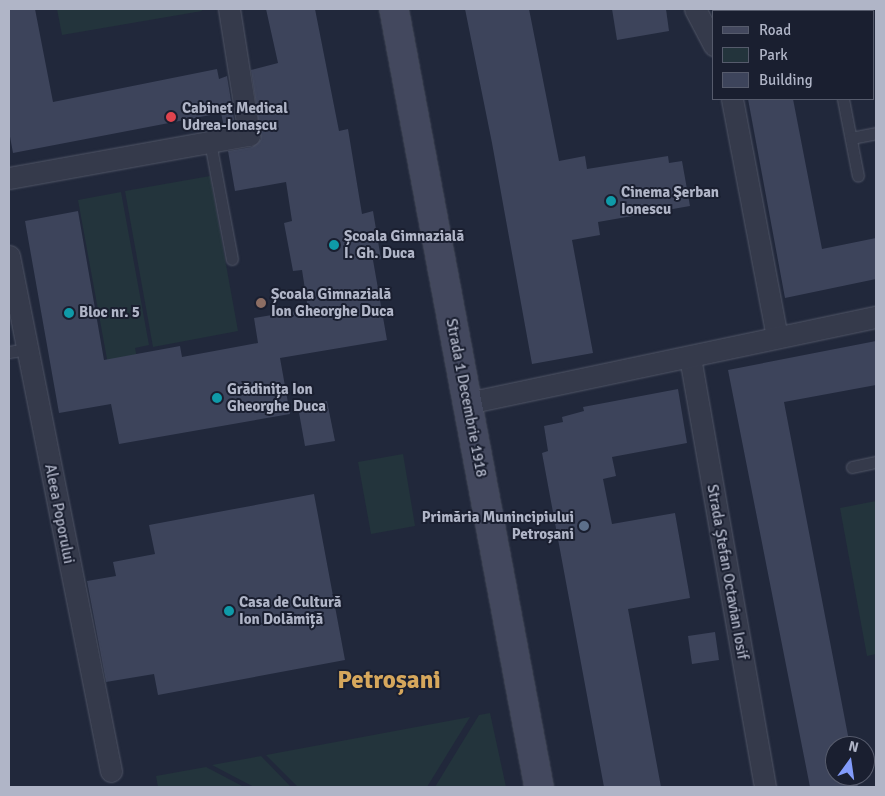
<!DOCTYPE html>
<meta charset="utf-8">
<style>
body{margin:0}
#map{position:relative;width:885px;height:796px;overflow:hidden;background:#21283b;font-family:Signika,sans-serif}
div>[style]{position:absolute}
.green>*{inset:0;background:#23343c}
.building>*{inset:0;background:#3d445b}
.roads{filter:drop-shadow(0 0 1px #505566) drop-shadow(0 0 1px #505566)}
.lane>*{height:11px;margin:-5.5px;padding:0 5.5px;transform-origin:5.5px;border-radius:5.5px;background:#353a4b}
.street>*{height:21px;margin:-10.5px;padding:0 10.5px;transform-origin:10.5px;border-radius:10.5px;background:#353a4b}
.secondary>*{height:28px;margin:-14px;padding:0 14px;transform-origin:14px;border-radius:14px;background:#43485e}
.dots>*{width:14px;height:14px;translate:-50% -50%;box-sizing:border-box;border:2px solid #1a1f30;border-radius:50%}
span{translate:-50% -50%;white-space:nowrap;text-align:center;line-height:1.15;-webkit-text-stroke:4px #1a1f30;paint-order:stroke}
.poi-label{font-size:15px;color:#b0b5c7;font-weight:700}
.left{translate:0 -50%;text-align:left}
.right{translate:-100% -50%;text-align:right}
.street-label{font-size:15px;color:#b0b5c7}
.town-label{font-size:25px;color:#d6a75c;font-weight:700}
.frame{position:absolute;inset:0;border:10px solid #b0b5c7;pointer-events:none}
.legend{position:absolute;left:712px;top:10px;width:162px;height:90px;box-sizing:border-box;background:#1a1f30;border:1px solid #565b6c;margin:0;padding:6px 9px;list-style:none;font-size:15px;color:#b0b5c7}
.legend li{display:flex;align-items:center;gap:10px;height:25px}
.legend b{width:25px;border:1px solid #565b6c}
.north{position:absolute;left:825px;top:736px;width:50px;height:50px;box-sizing:border-box;background:#1a1f30;border:1px solid #565b6c;border-radius:50%;rotate:14deg;font-size:14px;font-weight:700;line-height:20px;text-align:center;color:#b0b5c7}
.north::after{content:'';display:block;margin:auto;width:18px;height:22px;background:#829bfa;clip-path:polygon(50% 0,100% 100%,50% 72%,0 100%)}
</style>
<div id="map">
<div class="green">
<div style="clip-path:polygon(57px 9px,201px 9px,202px 11px,62px 35px)"></div>
<div style="clip-path:polygon(210px 176px,238px 331px,153px 347px,125px 191px)"></div>
<div style="clip-path:polygon(121px 192px,149px 345px,135px 348px,145px 398px,115px 403px,78px 200px)"></div>
<div style="clip-path:polygon(403px 454px,415px 526px,371px 534px,358px 462px)"></div>
<div style="clip-path:polygon(876px 501px,876px 654px,867px 656px,840px 508px)"></div>
<div style="clip-path:polygon(490px 713px,506px 787px,435px 787px,479px 715px)"></div>
<div style="clip-path:polygon(470px 717px,427px 787px,298px 787px,266px 755px)"></div>
<div style="clip-path:polygon(261px 756px,291px 787px,254px 787px,212px 765px)"></div>
<div style="clip-path:polygon(206px 767px,244px 787px,158px 787px,156px 776px)"></div>
</div>
<div class="building">
<div style="clip-path:polygon(9px 9px,35px 9px,53px 102px,217px 69px,219px 79px,227px 76px,235px 125px,224px 127px,221px 113px,13px 153px,9px 131px)"></div>
<div style="clip-path:polygon(266px 9px,315px 9px,339px 131px,348px 129px,362px 214px,373px 211px,381px 259px,373px 260px,387px 340px,280px 358px,290px 414px,119px 444px,111px 404px,59px 413px,25px 221px,78px 211px,104px 360px,180px 346px,182px 357px,258px 343px,254px 318px,308px 309px,302px 270px,293px 271px,284px 223px,292px 221px,286px 182px,235px 191px,228px 151px,252px 147px,261px 139px,251px 70px,278px 63px)"></div>
<div style="clip-path:polygon(465px 9px,529px 9px,559px 161px,585px 156px,587px 169px,668px 156px,669px 163px,682px 161px,690px 206px,598px 222px,600px 235px,572px 240px,593px 353px,532px 364px,492px 143px)"></div>
<div style="clip-path:polygon(612px 9px,666px 9px,669px 31px,617px 40px)"></div>
<div style="clip-path:polygon(748px 99px,793px 99px,822px 249px,876px 238px,876px 279px,785px 298px)"></div>
<div style="clip-path:polygon(876px 341px,876px 385px,784px 402px,850px 746px,835px 746px,835px 776px,856px 776px,858px 787px,810px 787px,728px 370px)"></div>
<div style="clip-path:polygon(678px 389px,687px 443px,612px 457px,616px 476px,603px 479px,612px 524px,675px 513px,690px 598px,628px 609px,661px 787px,604px 787px,542px 453px,548px 451px,544px 426px,563px 422px,562px 417px,584px 411px,583px 407px)"></div>
<div style="clip-path:polygon(327px 401px,335px 441px,305px 446px,298px 407px)"></div>
<div style="clip-path:polygon(314px 494px,345px 660px,158px 695px,154px 674px,106px 682px,87px 581px,116px 576px,113px 562px,155px 554px,149px 525px)"></div>
<div style="clip-path:polygon(715px 632px,719px 660px,692px 664px,688px 636px)"></div>
</div>
<div class="roads">
<div class="lane">
<div style="left:822px;top:9px;width:2px;rotate:63deg"></div>
<div style="left:843px;top:99px;width:78px;rotate:79deg"></div>
<div style="left:851px;top:138px;width:25px;rotate:-11deg"></div>
<div style="left:210px;top:142px;width:119px;rotate:79.4deg"></div>
<div style="left:9px;top:352px;width:17px;rotate:-10deg"></div>
<div style="left:852px;top:467px;width:25px;rotate:-12deg"></div>
</div>
<div class="street">
<div style="left:695px;top:9px;width:41px;rotate:62.2deg"></div>
<div style="left:732px;top:99px;width:242px;rotate:79.3deg"></div>
<div style="left:9px;top:178px;width:244px;rotate:-10.2deg"></div>
<div style="left:249px;top:135px;width:128px;rotate:-99deg"></div>
<div style="left:9px;top:256px;width:525px;rotate:78.8deg"></div>
<div style="left:690px;top:357px;width:436px;rotate:80.1deg"></div>
<div style="left:467px;top:403px;width:418px;rotate:-11.9deg"></div>
</div>
<div class="secondary">
<div style="left:394px;top:9px;width:791px;rotate:79.44deg"></div>
</div>
</div>
<div class="dots">
<div style="left:171px;top:117px;background:#e0444e"></div>
<div style="left:611px;top:201px;background:#0f9aa8"></div>
<div style="left:334px;top:245px;background:#0f9aa8"></div>
<div style="left:261px;top:303px;background:#8d6e63"></div>
<div style="left:69px;top:313px;background:#0f9aa8"></div>
<div style="left:217px;top:398px;background:#0f9aa8"></div>
<div style="left:584px;top:526px;background:#5c6f8a"></div>
<div style="left:229px;top:611px;background:#0f9aa8"></div>
</div>
<div class="poi-label">
<span class="left" style="left:182px;top:117px">Cabinet Medical<br>Udrea-Ionașcu</span>
<span class="left" style="left:621px;top:201px">Cinema Şerban<br>Ionescu</span>
<span class="left" style="left:344px;top:245px">Școala Gimnazială<br>I. Gh. Duca</span>
<span class="left" style="left:271px;top:303px">Școala Gimnazială<br>Ion Gheorghe Duca</span>
<span class="left" style="left:79px;top:313px">Bloc nr. 5</span>
<span class="left" style="left:227px;top:398px">Grădinița Ion<br>Gheorghe Duca</span>
<span class="right" style="left:574px;top:526px">Primăria Munincipiului<br>Petroșani</span>
<span class="left" style="left:239px;top:611px">Casa de Cultură<br>Ion Dolămiță</span>
</div>
<div class="street-label">
<span style="left:466px;top:398px;rotate:79deg">Strada 1 Decembrie 1918</span>
<span style="left:59px;top:514px;rotate:79deg">Aleea Poporului</span>
<span style="left:727px;top:572px;rotate:80deg">Strada Ștefan Octavian Iosif</span>
</div>
<div class="town-label">
<span style="left:389px;top:680px">Petroșani</span>
</div>
<div class="frame"></div>
<ul class="legend">
<li><b style="height:6px;background:#43485e"></b>Road</li>
<li><b style="height:14px;background:#23343c"></b>Park</li>
<li><b style="height:14px;background:#3d445b"></b>Building</li>
</ul>
<div class="north">N</div>
</div>
